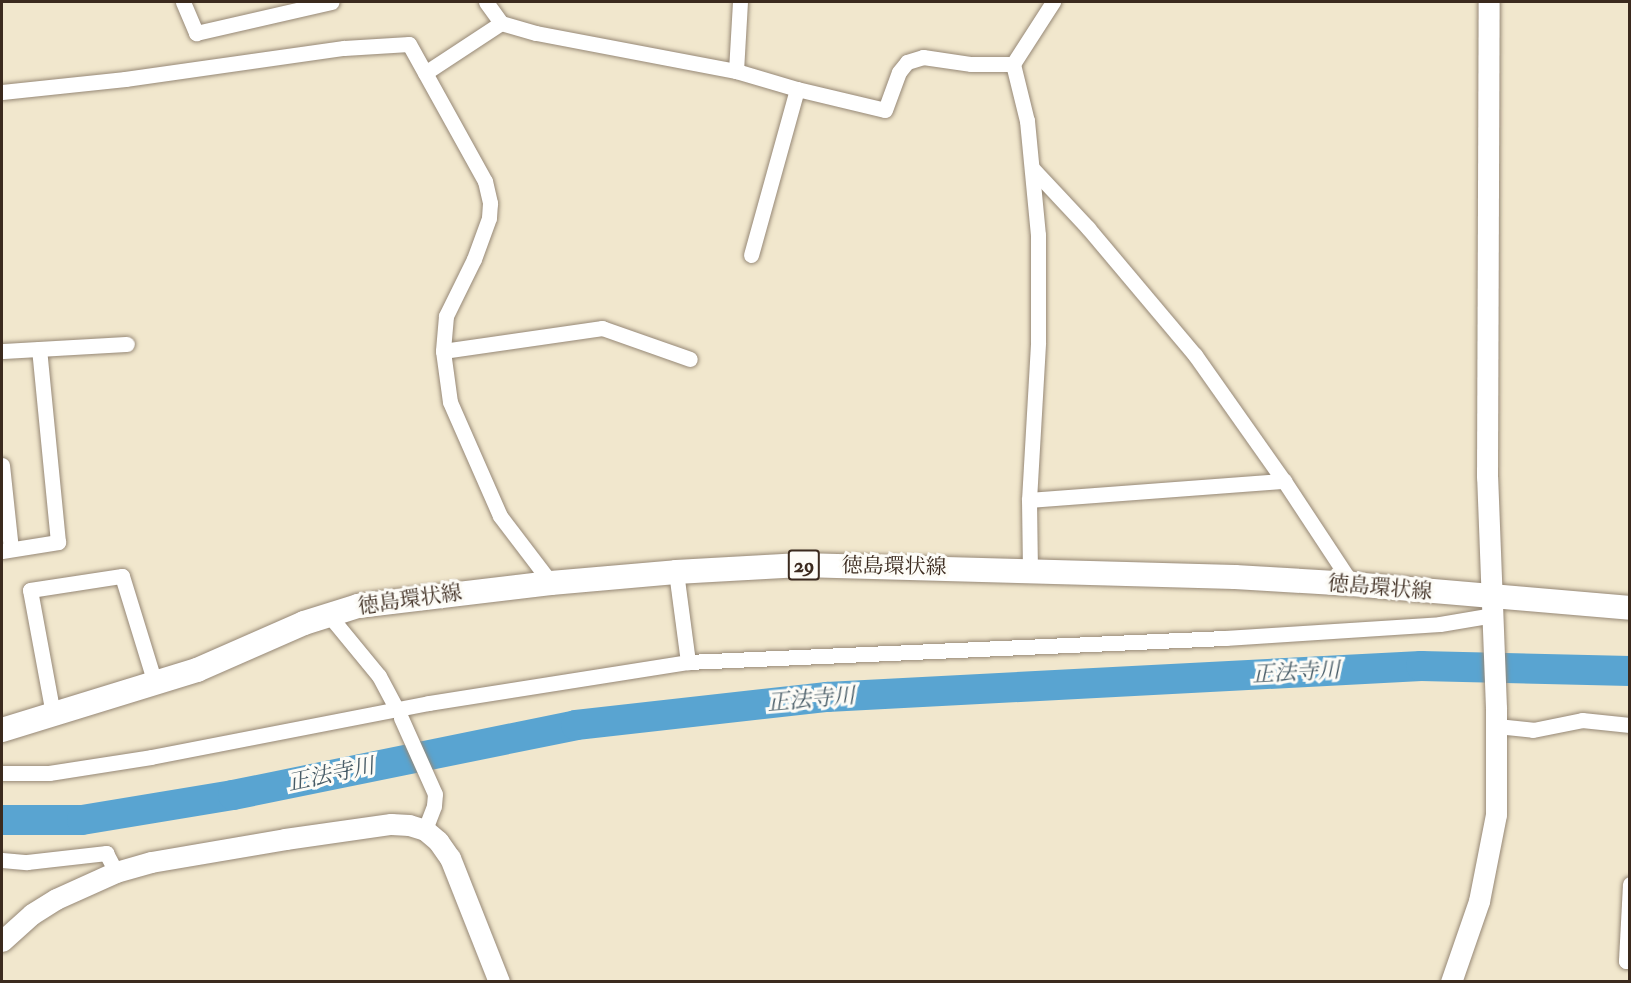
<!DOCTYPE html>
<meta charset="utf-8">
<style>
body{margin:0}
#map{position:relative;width:1631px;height:983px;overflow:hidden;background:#f1e7cd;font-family:"IM FELL Double Pica","Noto Serif JP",serif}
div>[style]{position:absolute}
.river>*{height:30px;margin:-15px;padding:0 15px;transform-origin:15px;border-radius:15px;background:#59a4d1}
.roads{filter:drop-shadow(0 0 2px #968876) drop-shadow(0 0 2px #968876)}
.street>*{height:15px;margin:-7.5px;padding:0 7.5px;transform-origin:7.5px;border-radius:7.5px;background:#fff}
.secondary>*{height:21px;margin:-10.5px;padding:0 10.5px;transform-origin:10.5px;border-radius:10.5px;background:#fff}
.primary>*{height:24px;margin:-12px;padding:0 12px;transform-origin:12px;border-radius:12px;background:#fff}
span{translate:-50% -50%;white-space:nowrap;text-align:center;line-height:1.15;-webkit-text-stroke:6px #fdfcf7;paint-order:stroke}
.shield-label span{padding:2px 4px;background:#fdfcf7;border:2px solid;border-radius:4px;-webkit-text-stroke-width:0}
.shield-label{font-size:20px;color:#3b2a1e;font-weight:700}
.street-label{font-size:21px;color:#3b2a1e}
.water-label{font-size:22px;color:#475b66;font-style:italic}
.frame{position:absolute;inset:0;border:3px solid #3b2a1e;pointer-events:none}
</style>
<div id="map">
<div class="river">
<div style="left:2px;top:820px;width:80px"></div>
<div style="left:82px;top:820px;width:153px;rotate:-9.4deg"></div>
<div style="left:233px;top:795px;width:350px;rotate:-11.5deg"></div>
<div style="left:576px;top:725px;width:253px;rotate:-6.4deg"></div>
<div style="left:827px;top:697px;width:595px;rotate:-2.99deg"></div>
<div style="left:1421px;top:666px;width:209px;rotate:1.4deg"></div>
</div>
<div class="roads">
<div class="street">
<div style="left:183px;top:2px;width:34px;rotate:67deg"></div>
<div style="left:196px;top:33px;width:139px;rotate:-12.9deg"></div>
<div style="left:486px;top:2px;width:26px;rotate:54deg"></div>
<div style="left:501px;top:23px;width:36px;rotate:16deg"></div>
<div style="left:536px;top:33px;width:204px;rotate:10.8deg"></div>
<div style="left:736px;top:71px;width:64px;rotate:16.4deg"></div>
<div style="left:797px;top:89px;width:90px;rotate:13.4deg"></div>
<div style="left:885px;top:110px;width:40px;rotate:-69.8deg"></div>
<div style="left:899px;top:72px;width:13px;rotate:-51deg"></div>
<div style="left:907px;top:62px;width:17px;rotate:-17deg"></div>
<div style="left:923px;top:57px;width:49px;rotate:8.3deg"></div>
<div style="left:971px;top:64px;width:42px"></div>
<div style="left:736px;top:71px;width:69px;rotate:-86.7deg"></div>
<div style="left:425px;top:73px;width:91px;rotate:-33.3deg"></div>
<div style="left:2px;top:92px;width:124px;rotate:-6deg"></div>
<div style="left:125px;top:79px;width:221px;rotate:-8.1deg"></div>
<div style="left:344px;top:48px;width:65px;rotate:-3.5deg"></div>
<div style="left:409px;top:44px;width:157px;rotate:61deg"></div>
<div style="left:485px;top:181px;width:23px;rotate:77deg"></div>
<div style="left:490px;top:203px;width:15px;rotate:94deg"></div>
<div style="left:489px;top:218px;width:44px;rotate:110.1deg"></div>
<div style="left:474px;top:259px;width:64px;rotate:116.2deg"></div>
<div style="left:446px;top:316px;width:35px;rotate:95deg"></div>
<div style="left:443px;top:351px;width:51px;rotate:82.2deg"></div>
<div style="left:450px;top:402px;width:124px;rotate:66.3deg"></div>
<div style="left:500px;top:516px;width:84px;rotate:52.7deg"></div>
<div style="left:1033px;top:169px;width:81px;rotate:47deg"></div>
<div style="left:1088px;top:228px;width:166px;rotate:49.9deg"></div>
<div style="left:1195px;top:355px;width:154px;rotate:54.8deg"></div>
<div style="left:1284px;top:481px;width:123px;rotate:56.6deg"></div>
<div style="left:751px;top:255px;width:172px;rotate:-74.5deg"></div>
<div style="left:2px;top:351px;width:125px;rotate:-3.2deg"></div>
<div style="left:443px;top:351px;width:161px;rotate:-8.2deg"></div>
<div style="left:602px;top:328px;width:93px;rotate:19.4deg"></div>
<div style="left:2px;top:465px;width:84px;rotate:83.9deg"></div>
<div style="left:1029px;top:500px;width:256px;rotate:-4.3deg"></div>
<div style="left:2px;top:551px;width:57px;rotate:-9.1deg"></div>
<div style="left:58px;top:542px;width:194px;rotate:-95.6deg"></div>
<div style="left:1030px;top:571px;width:71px;rotate:-90.8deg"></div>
<div style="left:1029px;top:500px;width:158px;rotate:-86.7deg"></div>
<div style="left:1038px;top:342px;width:107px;rotate:-90deg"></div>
<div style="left:1038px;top:235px;width:115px;rotate:-95.5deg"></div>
<div style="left:1027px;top:121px;width:59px;rotate:-103.8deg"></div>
<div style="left:1013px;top:64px;width:74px;rotate:-57.2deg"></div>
<div style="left:676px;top:572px;width:91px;rotate:82.4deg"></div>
<div style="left:328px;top:614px;width:80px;rotate:50.6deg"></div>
<div style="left:379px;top:676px;width:38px;rotate:62deg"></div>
<div style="left:53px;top:714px;width:126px;rotate:-100.5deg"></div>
<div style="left:30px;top:590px;width:93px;rotate:-8.7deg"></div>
<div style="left:122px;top:576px;width:112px;rotate:72.9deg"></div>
<div style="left:401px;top:718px;width:83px;rotate:65.9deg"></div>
<div style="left:435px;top:794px;width:12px;rotate:95deg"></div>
<div style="left:434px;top:806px;width:26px;rotate:111deg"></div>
<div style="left:1497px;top:726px;width:36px;rotate:6deg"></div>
<div style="left:1533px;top:730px;width:50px;rotate:-11.5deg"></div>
<div style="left:1582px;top:720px;width:48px;rotate:5.9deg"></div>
<div style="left:2px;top:773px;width:47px"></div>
<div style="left:49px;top:773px;width:103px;rotate:-8.9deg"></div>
<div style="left:151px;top:757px;width:283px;rotate:-11deg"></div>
<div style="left:429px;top:703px;width:262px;rotate:-9deg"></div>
<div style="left:688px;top:662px;width:538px;rotate:-2.56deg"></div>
<div style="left:1225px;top:638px;width:215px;rotate:-3.7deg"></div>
<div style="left:1440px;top:624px;width:54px;rotate:-9.6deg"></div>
<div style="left:2px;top:860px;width:25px;rotate:5deg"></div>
<div style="left:27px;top:862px;width:80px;rotate:-6.5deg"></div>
<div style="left:106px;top:853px;width:21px;rotate:62deg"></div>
<div style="left:1630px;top:884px;width:77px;rotate:93deg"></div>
<div style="left:1626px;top:961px;width:4px"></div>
</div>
<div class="secondary">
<div style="left:2px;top:941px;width:40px;rotate:-42deg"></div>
<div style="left:32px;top:914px;width:28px;rotate:-32deg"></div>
<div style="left:56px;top:899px;width:66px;rotate:-24.2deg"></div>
<div style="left:116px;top:872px;width:36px;rotate:-16deg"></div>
<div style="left:151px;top:862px;width:136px;rotate:-9.7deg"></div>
<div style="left:285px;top:839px;width:107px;rotate:-8.1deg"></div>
<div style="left:391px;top:824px;width:18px;rotate:3deg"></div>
<div style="left:409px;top:825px;width:17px;rotate:17deg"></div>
<div style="left:425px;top:830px;width:17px;rotate:40deg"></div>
<div style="left:438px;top:841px;width:21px;rotate:55deg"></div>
<div style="left:450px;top:858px;width:133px;rotate:68.4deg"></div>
<div style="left:1451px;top:982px;width:86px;rotate:-70.9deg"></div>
<div style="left:1479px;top:901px;width:89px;rotate:-78.9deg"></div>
<div style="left:1496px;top:814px;width:106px;rotate:-90deg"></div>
<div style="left:1496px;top:708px;width:231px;rotate:-92.2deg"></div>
<div style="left:1487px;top:477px;width:475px;rotate:-89.8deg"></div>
</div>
<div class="primary">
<div style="left:2px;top:730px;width:204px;rotate:-17.1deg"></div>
<div style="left:197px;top:670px;width:117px;rotate:-23.7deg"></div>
<div style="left:304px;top:623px;width:57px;rotate:-17.5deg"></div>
<div style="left:358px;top:606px;width:194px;rotate:-6.8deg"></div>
<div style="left:551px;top:583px;width:125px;rotate:-5deg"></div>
<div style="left:676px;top:572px;width:125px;rotate:-3.2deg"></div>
<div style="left:801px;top:565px;width:434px;rotate:1.6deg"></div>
<div style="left:1235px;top:577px;width:117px;rotate:3.4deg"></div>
<div style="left:1352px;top:584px;width:279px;rotate:4.9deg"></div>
</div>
</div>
<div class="shield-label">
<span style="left:804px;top:565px">29</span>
</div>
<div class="street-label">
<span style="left:894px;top:567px;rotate:1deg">徳島環状線</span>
<span style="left:1380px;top:588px;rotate:5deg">徳島環状線</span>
<span style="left:410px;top:600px;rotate:-8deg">徳島環状線</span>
</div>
<div class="water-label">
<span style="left:1296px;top:673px;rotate:-3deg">正法寺川</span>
<span style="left:811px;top:700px;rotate:-5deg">正法寺川</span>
<span style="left:331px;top:775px;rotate:-12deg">正法寺川</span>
</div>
<div class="frame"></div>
</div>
